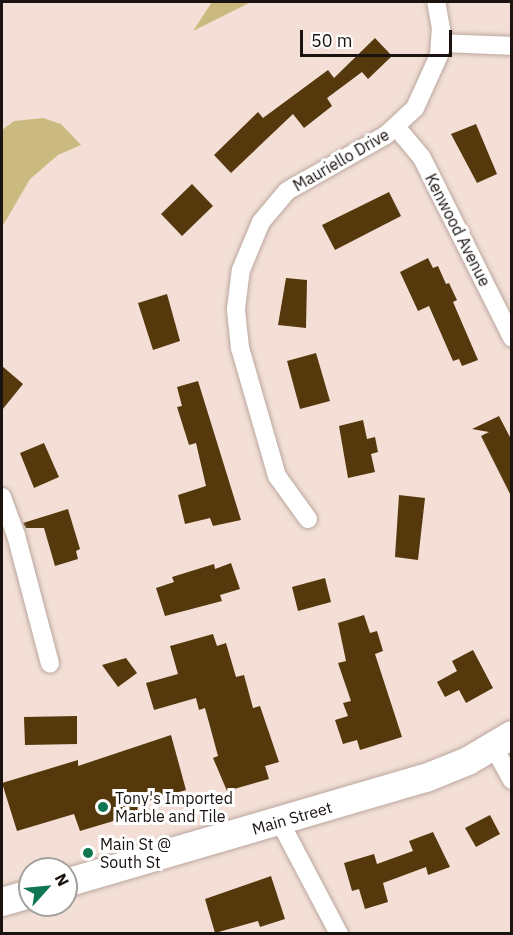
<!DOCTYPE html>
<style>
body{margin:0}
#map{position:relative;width:513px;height:935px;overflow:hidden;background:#f3dfd6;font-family:"IBM Plex Sans",sans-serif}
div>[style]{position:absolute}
.green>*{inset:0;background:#cbba80}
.building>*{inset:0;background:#56380d}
.roads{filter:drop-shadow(0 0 2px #baa79e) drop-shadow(0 0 2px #baa79e)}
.street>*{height:18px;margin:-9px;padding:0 9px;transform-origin:9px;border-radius:9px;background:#fff}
.primary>*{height:28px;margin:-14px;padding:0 14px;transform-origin:14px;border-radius:14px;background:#fff}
.dots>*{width:16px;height:16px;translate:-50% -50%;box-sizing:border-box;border:3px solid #fff;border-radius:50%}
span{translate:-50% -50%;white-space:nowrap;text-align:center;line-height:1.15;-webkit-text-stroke:6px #fff;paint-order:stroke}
.street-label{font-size:16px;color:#1a1310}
.poi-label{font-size:16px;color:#1a1310}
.left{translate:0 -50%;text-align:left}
.frame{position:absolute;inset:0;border:3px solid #1a1310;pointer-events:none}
.north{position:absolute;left:18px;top:857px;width:60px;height:60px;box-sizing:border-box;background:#fff;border:2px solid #a3a19f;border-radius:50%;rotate:63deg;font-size:16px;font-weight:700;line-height:24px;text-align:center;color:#1a1310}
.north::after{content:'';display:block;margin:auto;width:21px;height:27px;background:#0e7751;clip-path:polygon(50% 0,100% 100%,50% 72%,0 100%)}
.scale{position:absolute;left:300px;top:30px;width:152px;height:27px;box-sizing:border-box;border:3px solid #1a1310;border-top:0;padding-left:8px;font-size:18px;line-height:21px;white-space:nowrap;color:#1a1310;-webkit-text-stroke:4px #fff;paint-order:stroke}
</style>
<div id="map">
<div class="green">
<div style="clip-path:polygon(212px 2px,251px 2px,193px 31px)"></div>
<div style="clip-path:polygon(43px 118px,61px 124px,81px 145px,58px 155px,30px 179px,2px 227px,2px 130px,14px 121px)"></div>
</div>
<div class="building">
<div style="clip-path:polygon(375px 38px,392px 56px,368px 79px,362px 72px,327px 98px,332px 106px,304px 128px,293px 114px,231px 173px,214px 155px,258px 112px,263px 118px,328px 70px,334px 78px)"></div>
<div style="clip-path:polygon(476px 124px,497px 174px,477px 183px,451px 134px)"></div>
<div style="clip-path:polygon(192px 184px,213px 206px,182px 236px,161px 214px)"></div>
<div style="clip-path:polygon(389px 192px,401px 216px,335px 250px,322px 225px)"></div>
<div style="clip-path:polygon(428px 258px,433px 268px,438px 266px,446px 284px,449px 283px,457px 300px,453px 302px,478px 360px,462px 366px,459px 359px,453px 361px,429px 306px,418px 311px,400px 272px)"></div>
<div style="clip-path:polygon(286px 278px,307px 280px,306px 328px,278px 325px)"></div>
<div style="clip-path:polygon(167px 294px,180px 341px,153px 350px,138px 303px)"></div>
<div style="clip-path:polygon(316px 353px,330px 401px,300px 409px,287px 361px)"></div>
<div style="clip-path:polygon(2px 366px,23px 384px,2px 410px)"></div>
<div style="clip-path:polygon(198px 381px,241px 520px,213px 526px,210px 518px,185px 524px,178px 495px,206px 486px,196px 443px,189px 445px,177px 407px,182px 406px,177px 387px)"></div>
<div style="clip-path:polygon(499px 416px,512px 441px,512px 498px,481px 436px,489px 432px,472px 429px)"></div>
<div style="clip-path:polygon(363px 420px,367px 439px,375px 437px,378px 452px,371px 454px,375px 472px,348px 478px,339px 426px)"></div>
<div style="clip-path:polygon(44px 443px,59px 477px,34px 488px,20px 453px)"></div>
<div style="clip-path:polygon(399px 495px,425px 498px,418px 560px,395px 557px)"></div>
<div style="clip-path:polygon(68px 509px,80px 549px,76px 551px,78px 559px,55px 566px,44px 528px,26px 528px,23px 523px)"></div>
<div style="clip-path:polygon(231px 563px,240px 589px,220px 595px,222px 601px,165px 616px,156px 588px,174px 582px,172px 577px,214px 564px,215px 569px)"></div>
<div style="clip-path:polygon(325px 578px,331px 602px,298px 611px,292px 587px)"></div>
<div style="clip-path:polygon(364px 615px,370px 633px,377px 631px,383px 651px,375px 654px,402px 737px,360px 750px,357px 740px,343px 744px,335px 720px,348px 716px,343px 703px,351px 701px,338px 663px,346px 661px,338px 623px)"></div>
<div style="clip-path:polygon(213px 634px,217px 646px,226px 643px,236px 677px,244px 675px,253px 708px,260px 706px,279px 762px,265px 766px,269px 779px,227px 791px,213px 758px,218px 756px,205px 708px,199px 710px,196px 698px,154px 710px,146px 683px,178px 674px,170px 646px)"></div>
<div style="clip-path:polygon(473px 650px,493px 688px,466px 703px,459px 690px,445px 697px,437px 682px,457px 671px,452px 661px)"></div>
<div style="clip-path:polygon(126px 658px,137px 673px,118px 687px,102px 665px)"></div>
<div style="clip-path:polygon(77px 716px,77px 744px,25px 745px,24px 717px)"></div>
<div style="clip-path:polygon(171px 735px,186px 790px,138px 804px,137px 814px,80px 831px,74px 814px,17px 831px,2px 783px,78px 760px,78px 766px)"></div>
<div style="clip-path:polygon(490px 815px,500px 834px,476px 847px,465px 828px)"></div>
<div style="clip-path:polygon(433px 832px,450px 867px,428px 875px,426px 867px,383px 883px,388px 902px,365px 909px,359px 889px,352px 891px,344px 863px,374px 854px,377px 864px,413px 851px,409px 841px)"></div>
<div style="clip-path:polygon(271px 876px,285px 919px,260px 927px,258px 921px,215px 933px,205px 899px)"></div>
</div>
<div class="roads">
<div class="street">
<div style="left:441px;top:43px;width:71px;rotate:2.4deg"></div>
<div style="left:397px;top:128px;width:39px;rotate:50deg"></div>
<div style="left:422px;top:158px;width:201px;rotate:63.4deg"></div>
<div style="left:2px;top:497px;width:40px;rotate:69.8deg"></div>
<div style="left:16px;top:535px;width:133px;rotate:75.2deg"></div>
<div style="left:308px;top:519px;width:53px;rotate:-125.8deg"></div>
<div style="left:277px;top:476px;width:133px;rotate:-106.1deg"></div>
<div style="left:240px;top:348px;width:39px;rotate:-96deg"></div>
<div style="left:236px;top:309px;width:39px;rotate:-83deg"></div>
<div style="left:241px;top:270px;width:52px;rotate:-67.4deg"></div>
<div style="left:261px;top:222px;width:40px;rotate:-50deg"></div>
<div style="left:287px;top:191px;width:114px;rotate:-29.5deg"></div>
<div style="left:386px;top:135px;width:40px;rotate:-43deg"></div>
<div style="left:415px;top:108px;width:58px;rotate:-65.6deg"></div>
<div style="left:439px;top:55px;width:26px;rotate:-86deg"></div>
<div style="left:441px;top:29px;width:27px;rotate:-100deg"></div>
<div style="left:493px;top:746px;width:39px;rotate:61deg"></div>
<div style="left:280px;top:822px;width:127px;rotate:62.2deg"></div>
</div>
<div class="primary">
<div style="left:66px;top:883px;width:375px;rotate:-16.3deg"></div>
<div style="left:426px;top:778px;width:45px;rotate:-22deg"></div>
<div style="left:468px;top:761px;width:51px;rotate:-30.6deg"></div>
<div style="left:2px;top:902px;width:29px;rotate:-16deg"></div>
</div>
</div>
<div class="dots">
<div style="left:103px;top:807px;background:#0e7751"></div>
<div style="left:88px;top:853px;background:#0e7751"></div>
</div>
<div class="street-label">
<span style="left:341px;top:160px;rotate:-30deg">Mauriello Drive</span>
<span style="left:458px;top:230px;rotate:63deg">Kenwood Avenue</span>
<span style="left:292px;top:818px;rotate:-16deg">Main Street</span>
</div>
<div class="poi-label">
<span class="left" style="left:115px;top:807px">Tony's Imported<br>Marble and Tile</span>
<span class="left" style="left:100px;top:853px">Main St @<br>South St</span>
</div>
<div class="frame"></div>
<div class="north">N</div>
<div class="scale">50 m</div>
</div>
